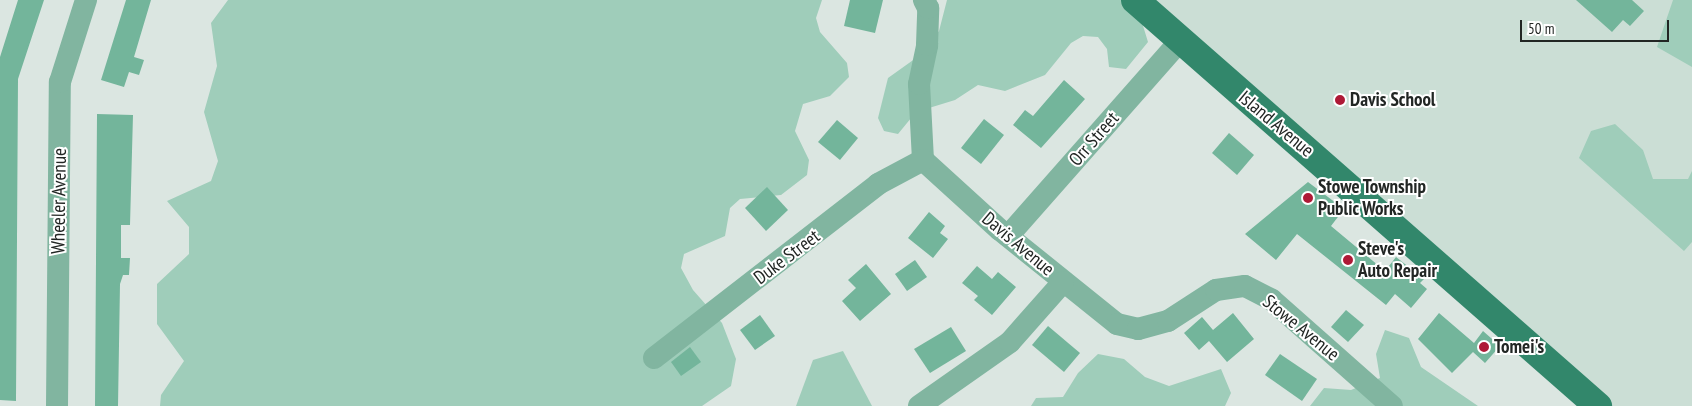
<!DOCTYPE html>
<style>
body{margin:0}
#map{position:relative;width:1692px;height:406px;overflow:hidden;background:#dbe6e1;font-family:"PT Sans Narrow",sans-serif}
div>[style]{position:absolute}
.built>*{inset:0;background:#cbded5}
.green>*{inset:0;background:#9fcdba}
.building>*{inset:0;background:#73b59b}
.minor>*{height:22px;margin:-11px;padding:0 11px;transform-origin:11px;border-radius:11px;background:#81b5a0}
.major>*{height:28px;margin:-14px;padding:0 14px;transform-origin:14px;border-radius:14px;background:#32876b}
.dots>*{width:14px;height:14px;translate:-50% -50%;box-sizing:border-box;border:2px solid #fff;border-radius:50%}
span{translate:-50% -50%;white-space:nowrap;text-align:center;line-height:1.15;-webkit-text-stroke:4px #fff;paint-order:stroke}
.poi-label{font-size:19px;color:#222624;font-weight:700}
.left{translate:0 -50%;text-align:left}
.street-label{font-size:19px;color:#222624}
.scale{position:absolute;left:1520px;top:20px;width:149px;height:22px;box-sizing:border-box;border:2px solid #222624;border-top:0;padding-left:6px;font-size:15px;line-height:18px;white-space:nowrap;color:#222624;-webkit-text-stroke:4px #fff;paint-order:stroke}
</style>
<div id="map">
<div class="built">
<div style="clip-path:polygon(1135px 0,1692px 0,1692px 406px,1598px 406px)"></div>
</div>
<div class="green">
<div style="clip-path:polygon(228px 0,822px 0,816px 18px,820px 32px,847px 63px,849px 77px,830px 96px,803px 104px,795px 131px,809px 160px,807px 175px,781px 195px,740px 199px,730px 208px,725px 236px,684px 254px,681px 268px,693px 290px,722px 323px,736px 359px,731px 386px,702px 406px,160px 406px,161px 395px,184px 361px,157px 324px,157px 284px,189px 254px,189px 227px,167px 201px,211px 181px,218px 161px,204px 112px,217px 66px,211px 23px)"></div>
<div style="clip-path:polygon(947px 0,1124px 0,1140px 16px,1148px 42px,1126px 69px,1109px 67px,1107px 49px,1098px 37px,1083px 36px,1071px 43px,1045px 75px,1005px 91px,978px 85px,955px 100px,916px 112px,898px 134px,884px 131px,878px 118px,888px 78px,923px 53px,939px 31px)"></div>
<div style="clip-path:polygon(1673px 0,1692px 0,1692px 67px,1657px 47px)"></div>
<div style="clip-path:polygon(1615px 124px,1643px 150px,1653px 179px,1688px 179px,1692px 171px,1692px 242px,1684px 251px,1579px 158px,1591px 131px)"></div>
<div style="clip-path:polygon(1385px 330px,1409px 338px,1421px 367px,1478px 406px,1310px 406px,1324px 388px,1351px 390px,1380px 378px,1376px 354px)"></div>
<div style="clip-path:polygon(843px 351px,872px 406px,796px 406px,813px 360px)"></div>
<div style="clip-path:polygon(1098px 354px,1124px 359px,1145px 377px,1169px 386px,1221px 369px,1231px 393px,1225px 406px,1031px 406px,1036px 398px,1063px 397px,1078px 373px)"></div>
</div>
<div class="building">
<div style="clip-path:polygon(18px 0,44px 0,18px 79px,16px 401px,0 400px,0 57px)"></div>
<div style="clip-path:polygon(126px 0,151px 0,134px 57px,144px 60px,139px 75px,129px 72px,124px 87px,101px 80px)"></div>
<div style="clip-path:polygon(850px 0,883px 0,875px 33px,844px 26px)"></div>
<div style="clip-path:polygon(1576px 0,1632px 0,1644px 11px,1630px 26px,1623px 20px,1612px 32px)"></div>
<div style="clip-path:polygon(1064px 80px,1085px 99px,1041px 148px,1013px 125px,1025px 110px,1033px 116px)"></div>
<div style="clip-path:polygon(97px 114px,133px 115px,130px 225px,121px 225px,121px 258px,130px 258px,129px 275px,123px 275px,120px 284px,118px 406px,95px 406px)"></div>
<div style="clip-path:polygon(984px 119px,1004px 135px,981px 164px,961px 148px)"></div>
<div style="clip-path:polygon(837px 120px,858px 138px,840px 160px,818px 142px)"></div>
<div style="clip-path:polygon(1229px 133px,1254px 155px,1237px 175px,1212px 153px)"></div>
<div style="clip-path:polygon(1308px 182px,1344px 209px,1331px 226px,1385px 271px,1396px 257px,1424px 279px,1420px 283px,1427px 289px,1411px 308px,1395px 294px,1386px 305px,1297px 234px,1276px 260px,1245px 234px)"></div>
<div style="clip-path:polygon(767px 187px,788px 210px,766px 231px,745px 208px)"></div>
<div style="clip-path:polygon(929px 212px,945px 226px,940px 233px,948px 239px,933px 258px,908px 238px)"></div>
<div style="clip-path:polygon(915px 260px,927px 277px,907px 291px,895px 274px)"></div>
<div style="clip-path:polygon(866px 264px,891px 294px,860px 321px,842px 301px,856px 288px,848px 280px)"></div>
<div style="clip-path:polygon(977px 266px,992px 279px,998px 272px,1016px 287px,992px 315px,974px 300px,978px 296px,962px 283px)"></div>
<div style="clip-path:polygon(1346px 310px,1364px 325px,1348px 342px,1331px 327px)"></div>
<div style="clip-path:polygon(1233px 313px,1254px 339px,1227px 362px,1209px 341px,1199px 350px,1184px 333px,1202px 317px,1213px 330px)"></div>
<div style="clip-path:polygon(1439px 313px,1474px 343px,1483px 331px,1500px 346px,1485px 363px,1473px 352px,1452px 373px,1418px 339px)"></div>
<div style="clip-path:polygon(760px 315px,775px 336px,755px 350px,740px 330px)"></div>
<div style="clip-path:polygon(1048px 326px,1080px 353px,1064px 372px,1032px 345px)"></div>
<div style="clip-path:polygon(951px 327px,966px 351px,930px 373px,914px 349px)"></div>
<div style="clip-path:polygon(690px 347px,701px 362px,681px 376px,671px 362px)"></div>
<div style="clip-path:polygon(1280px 354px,1317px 379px,1302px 401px,1265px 375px)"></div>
</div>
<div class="minor">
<div style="left:923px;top:160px;width:104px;rotate:42.3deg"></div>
<div style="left:1000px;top:230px;width:150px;rotate:38.8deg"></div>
<div style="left:1117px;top:324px;width:22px;rotate:13deg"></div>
<div style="left:1138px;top:329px;width:31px;rotate:-15deg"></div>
<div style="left:1168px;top:321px;width:57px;rotate:-32.9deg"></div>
<div style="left:1216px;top:290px;width:29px;rotate:-8deg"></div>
<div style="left:1245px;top:286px;width:30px;rotate:27deg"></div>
<div style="left:1272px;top:300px;width:160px;rotate:41.5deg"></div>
<div style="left:923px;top:160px;width:76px;rotate:-93deg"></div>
<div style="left:919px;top:84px;width:40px;rotate:-78deg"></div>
<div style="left:927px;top:45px;width:37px;rotate:-88deg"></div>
<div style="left:928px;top:8px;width:9px;rotate:-117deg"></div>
<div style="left:1008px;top:236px;width:260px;rotate:-48.6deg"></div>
<div style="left:654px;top:358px;width:284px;rotate:-37.8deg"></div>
<div style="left:878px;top:184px;width:51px;rotate:-28.1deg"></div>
<div style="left:57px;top:406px;width:324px;rotate:-89.5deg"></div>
<div style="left:60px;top:82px;width:86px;rotate:-72.4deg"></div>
<div style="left:919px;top:406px;width:111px;rotate:-35.1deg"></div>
<div style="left:1010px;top:342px;width:80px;rotate:-48.5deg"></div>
</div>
<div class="major">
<div style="left:1135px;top:0;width:616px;rotate:41.25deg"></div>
</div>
<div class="dots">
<div style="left:1340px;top:100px;background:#ae1936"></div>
<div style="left:1308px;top:198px;background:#ae1936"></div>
<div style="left:1348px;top:260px;background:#ae1936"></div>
<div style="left:1484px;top:347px;background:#ae1936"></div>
</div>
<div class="poi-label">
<span class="left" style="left:1350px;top:100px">Davis School</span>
<span class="left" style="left:1318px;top:198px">Stowe Township<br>Public Works</span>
<span class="left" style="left:1358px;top:260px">Steve's<br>Auto Repair</span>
<span class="left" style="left:1494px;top:347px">Tomei's</span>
</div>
<div class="street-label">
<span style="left:1276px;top:124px;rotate:40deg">Island Avenue</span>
<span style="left:1094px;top:139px;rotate:-49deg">Orr Street</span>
<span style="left:59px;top:201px;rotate:-89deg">Wheeler Avenue</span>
<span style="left:1018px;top:244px;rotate:40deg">Davis Avenue</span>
<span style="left:787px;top:257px;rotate:-37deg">Duke Street</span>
<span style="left:1301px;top:328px;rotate:39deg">Stowe Avenue</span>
</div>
<div class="scale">50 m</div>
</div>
